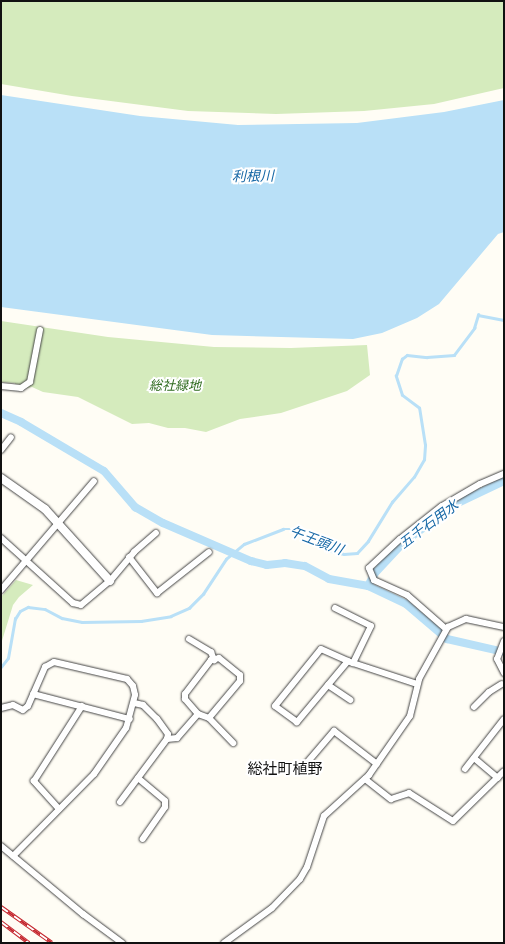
<!DOCTYPE html>
<meta charset="utf-8">
<style>
body{margin:0}
#map{position:relative;width:505px;height:944px;overflow:hidden;background:#fffdf5;font-family:Bitter,"Noto Sans JP",serif}
div>[style]{position:absolute}
.green>*{inset:0;background:#d5ebbd}
.water>*{inset:0;background:#b9e0f7}
.stream>*{height:2.5px;margin:-1.25px;padding:0 1.25px;transform-origin:1.25px;border-radius:1.25px;background:#b9e0f7}
.canal>*{height:8px;margin:-4px;padding:0 4px;transform-origin:4px;border-radius:4px;background:#b9e0f7}
.roads{filter:drop-shadow(0 0 1px #444) drop-shadow(0 0 1px #444)}
.minor>*{height:6px;margin:-3px;padding:0 3px;transform-origin:3px;border-radius:3px;background:#fff}
.tertiary>*{height:8px;margin:-4px;padding:0 4px;transform-origin:4px;border-radius:4px;background:#fff}
.rail>*{height:4px;margin-top:-2px;transform-origin:0;background:repeating-linear-gradient(90deg,#fff 0 8px,#c4262e 0 16px);box-sizing:border-box;border-block:1px solid #c4262e}
span{translate:-50% -50%;white-space:nowrap;text-align:center;line-height:1.15;-webkit-text-stroke:4px #fff;paint-order:stroke}
.park-label{font-size:13px;color:#2f6b1f;font-style:italic}
.water-label{font-size:14px;color:#1768a6;font-style:italic}
.quarter-label{font-size:15px;color:#111}
.frame{position:absolute;inset:0;border:2px solid #111;pointer-events:none}
</style>
<div id="map">
<div class="green">
<div style="clip-path:polygon(1px 1px,504px 1px,504px 88px,434px 104px,364px 111px,276px 114px,188px 111px,72px 96px,1px 84px)"></div>
<div style="clip-path:polygon(1px 321px,108px 337px,214px 347px,291px 348px,367px 345px,370px 375px,347px 391px,281px 413px,240px 419px,206px 432px,185px 428px,168px 428px,149px 423px,132px 424px,78px 397px,43px 392px,32px 387px,16px 391px,15px 383px,1px 382px)"></div>
<div style="clip-path:polygon(16px 580px,33px 585px,19px 597px,13px 605px,1px 644px,1px 597px)"></div>
</div>
<div class="water">
<div style="clip-path:polygon(1px 95px,140px 116px,238px 125px,357px 123px,444px 112px,504px 100px,504px 232px,498px 234px,439px 304px,417px 318px,382px 333px,353px 339px,212px 335px,1px 307px)"></div>
</div>
<div class="stream">
<div style="left:1px;top:667px;width:11px;rotate:-52deg"></div>
<div style="left:8px;top:658px;width:40px;rotate:-80deg"></div>
<div style="left:15px;top:619px;width:9px;rotate:-58deg"></div>
<div style="left:20px;top:611px;width:9px;rotate:-27deg"></div>
<div style="left:28px;top:607px;width:17px;rotate:7deg"></div>
<div style="left:45px;top:609px;width:19px;rotate:28deg"></div>
<div style="left:62px;top:618px;width:20px;rotate:11deg"></div>
<div style="left:82px;top:622px;width:59px;rotate:-1deg"></div>
<div style="left:141px;top:621px;width:30px;rotate:-9deg"></div>
<div style="left:171px;top:616px;width:20px;rotate:-24deg"></div>
<div style="left:189px;top:608px;width:20px;rotate:-45deg"></div>
<div style="left:203px;top:594px;width:42px;rotate:-56.7deg"></div>
<div style="left:226px;top:559px;width:23px;rotate:-40deg"></div>
<div style="left:244px;top:544px;width:42px;rotate:-21deg"></div>
<div style="left:283px;top:529px;width:10px"></div>
<div style="left:293px;top:529px;width:23px;rotate:23deg"></div>
<div style="left:314px;top:538px;width:22px;rotate:36deg"></div>
<div style="left:332px;top:551px;width:12px;rotate:14deg"></div>
<div style="left:344px;top:554px;width:13px;rotate:-4deg"></div>
<div style="left:357px;top:553px;width:16px;rotate:-47deg"></div>
<div style="left:368px;top:541px;width:46px;rotate:-58.4deg"></div>
<div style="left:392px;top:502px;width:33px;rotate:-49deg"></div>
<div style="left:414px;top:477px;width:20px;rotate:-60deg"></div>
<div style="left:424px;top:460px;width:15px;rotate:-86deg"></div>
<div style="left:425px;top:445px;width:37px;rotate:-99deg"></div>
<div style="left:419px;top:408px;width:21px;rotate:-143deg"></div>
<div style="left:402px;top:395px;width:20px;rotate:-108deg"></div>
<div style="left:396px;top:376px;width:18px;rotate:-71deg"></div>
<div style="left:402px;top:359px;width:6px;rotate:-39deg"></div>
<div style="left:407px;top:355px;width:20px;rotate:6deg"></div>
<div style="left:427px;top:357px;width:27px;rotate:-4deg"></div>
<div style="left:454px;top:355px;width:34px;rotate:-53deg"></div>
<div style="left:474px;top:328px;width:14px;rotate:-73deg"></div>
<div style="left:478px;top:315px;width:26px;rotate:11deg"></div>
</div>
<div class="canal">
<div style="left:1px;top:413px;width:22px;rotate:24deg"></div>
<div style="left:21px;top:422px;width:96px;rotate:30.6deg"></div>
<div style="left:104px;top:471px;width:48px;rotate:49.3deg"></div>
<div style="left:135px;top:507px;width:32px;rotate:30deg"></div>
<div style="left:163px;top:523px;width:96px;rotate:23.4deg"></div>
<div style="left:251px;top:561px;width:16px;rotate:14deg"></div>
<div style="left:267px;top:565px;width:18px;rotate:-6deg"></div>
<div style="left:285px;top:563px;width:20px;rotate:9deg"></div>
<div style="left:305px;top:566px;width:27px;rotate:28deg"></div>
<div style="left:329px;top:579px;width:40px;rotate:10deg"></div>
<div style="left:368px;top:586px;width:42px;rotate:25.3deg"></div>
<div style="left:406px;top:604px;width:54px;rotate:40.5deg"></div>
<div style="left:447px;top:639px;width:58px;rotate:12.8deg"></div>
<div style="left:368px;top:586px;width:15px;rotate:-62deg"></div>
<div style="left:375px;top:573px;width:42px;rotate:-46.9deg"></div>
<div style="left:404px;top:542px;width:64px;rotate:-36.2deg"></div>
<div style="left:456px;top:504px;width:53px;rotate:-25.6deg"></div>
</div>
<div class="roads">
<div class="minor">
<div style="left:1px;top:386px;width:20px;rotate:6deg"></div>
<div style="left:21px;top:388px;width:11px;rotate:-34deg"></div>
<div style="left:30px;top:382px;width:53px;rotate:-79.1deg"></div>
<div style="left:1px;top:450px;width:16px;rotate:-52deg"></div>
<div style="left:1px;top:538px;width:97px;rotate:42.1deg"></div>
<div style="left:73px;top:603px;width:8px;rotate:14deg"></div>
<div style="left:81px;top:605px;width:38px;rotate:-40deg"></div>
<div style="left:110px;top:581px;width:38px;rotate:-50deg"></div>
<div style="left:134px;top:552px;width:29px;rotate:-41deg"></div>
<div style="left:129px;top:557px;width:46px;rotate:52.1deg"></div>
<div style="left:157px;top:593px;width:66px;rotate:-38.3deg"></div>
<div style="left:1px;top:590px;width:143px;rotate:-49.5deg"></div>
<div style="left:335px;top:608px;width:40px;rotate:26.6deg"></div>
<div style="left:371px;top:626px;width:41px;rotate:115.9deg"></div>
<div style="left:446px;top:629px;width:52px;rotate:-138.9deg"></div>
<div style="left:407px;top:595px;width:36px;rotate:-156deg"></div>
<div style="left:374px;top:580px;width:13px;rotate:-113deg"></div>
<div style="left:369px;top:568px;width:42px;rotate:-43.1deg"></div>
<div style="left:400px;top:539px;width:53px;rotate:-38.2deg"></div>
<div style="left:442px;top:506px;width:44px;rotate:-30.1deg"></div>
<div style="left:480px;top:484px;width:26px;rotate:-23deg"></div>
<div style="left:189px;top:639px;width:26px;rotate:31deg"></div>
<div style="left:211px;top:652px;width:9px;rotate:69deg"></div>
<div style="left:504px;top:641px;width:19px;rotate:111deg"></div>
<div style="left:497px;top:659px;width:16px;rotate:63deg"></div>
<div style="left:219px;top:658px;width:27px;rotate:39deg"></div>
<div style="left:240px;top:675px;width:6px;rotate:90deg"></div>
<div style="left:240px;top:681px;width:48px;rotate:130deg"></div>
<div style="left:209px;top:718px;width:12px;rotate:-160deg"></div>
<div style="left:198px;top:714px;width:20px;rotate:-131deg"></div>
<div style="left:185px;top:699px;width:5px;rotate:-90deg"></div>
<div style="left:185px;top:694px;width:43px;rotate:-52.6deg"></div>
<div style="left:211px;top:660px;width:8px;rotate:-14deg"></div>
<div style="left:348px;top:661px;width:80px;rotate:129.9deg"></div>
<div style="left:297px;top:722px;width:27px;rotate:-144deg"></div>
<div style="left:275px;top:706px;width:73px;rotate:-51.1deg"></div>
<div style="left:321px;top:649px;width:35px;rotate:24deg"></div>
<div style="left:353px;top:663px;width:67px;rotate:18.2deg"></div>
<div style="left:328px;top:685px;width:27px;rotate:34deg"></div>
<div style="left:33px;top:694px;width:100px;rotate:14.5deg"></div>
<div style="left:474px;top:707px;width:21px;rotate:-45deg"></div>
<div style="left:489px;top:692px;width:15px;rotate:-32deg"></div>
<div style="left:1px;top:708px;width:12px;rotate:-14deg"></div>
<div style="left:13px;top:705px;width:11px;rotate:27deg"></div>
<div style="left:23px;top:710px;width:6px;rotate:-39deg"></div>
<div style="left:28px;top:706px;width:43px;rotate:-66.4deg"></div>
<div style="left:45px;top:667px;width:10px;rotate:-29deg"></div>
<div style="left:54px;top:662px;width:75px;rotate:13.1deg"></div>
<div style="left:127px;top:679px;width:9px;rotate:49deg"></div>
<div style="left:133px;top:686px;width:9px;rotate:77deg"></div>
<div style="left:135px;top:695px;width:34px;rotate:105deg"></div>
<div style="left:126px;top:728px;width:56px;rotate:124.8deg"></div>
<div style="left:94px;top:774px;width:115px;rotate:134.6deg"></div>
<div style="left:209px;top:718px;width:35px;rotate:46deg"></div>
<div style="left:167px;top:739px;width:10px;rotate:-6deg"></div>
<div style="left:177px;top:738px;width:32px;rotate:-49deg"></div>
<div style="left:474px;top:758px;width:31px;rotate:40deg"></div>
<div style="left:305px;top:765px;width:45px;rotate:-49.5deg"></div>
<div style="left:334px;top:731px;width:54px;rotate:37.5deg"></div>
<div style="left:465px;top:769px;width:63px;rotate:-52deg"></div>
<div style="left:138px;top:778px;width:35px;rotate:40deg"></div>
<div style="left:165px;top:801px;width:6px;rotate:90deg"></div>
<div style="left:165px;top:807px;width:39px;rotate:125deg"></div>
<div style="left:365px;top:779px;width:33px;rotate:38deg"></div>
<div style="left:391px;top:799px;width:19px;rotate:-18deg"></div>
<div style="left:409px;top:793px;width:52px;rotate:32.5deg"></div>
<div style="left:453px;top:821px;width:71px;rotate:-44.4deg"></div>
<div style="left:120px;top:802px;width:79px;rotate:-53.3deg"></div>
<div style="left:167px;top:739px;width:5px;rotate:-79deg"></div>
<div style="left:168px;top:734px;width:19px;rotate:-126deg"></div>
<div style="left:157px;top:719px;width:20px;rotate:-135deg"></div>
<div style="left:143px;top:705px;width:9px;rotate:-167deg"></div>
<div style="left:59px;top:809px;width:38px;rotate:-132deg"></div>
<div style="left:34px;top:781px;width:89px;rotate:-57.4deg"></div>
<div style="left:1px;top:846px;width:107px;rotate:39.7deg"></div>
<div style="left:83px;top:914px;width:49px;rotate:36.6deg"></div>
<div style="left:224px;top:943px;width:59px;rotate:-36.1deg"></div>
<div style="left:272px;top:908px;width:40px;rotate:-46deg"></div>
<div style="left:300px;top:879px;width:14px;rotate:-60deg"></div>
<div style="left:307px;top:867px;width:54px;rotate:-71.6deg"></div>
<div style="left:324px;top:816px;width:61px;rotate:-42.3deg"></div>
<div style="left:369px;top:775px;width:72px;rotate:-55.2deg"></div>
<div style="left:410px;top:716px;width:38px;rotate:-76deg"></div>
<div style="left:419px;top:679px;width:60px;rotate:-60.9deg"></div>
<div style="left:448px;top:627px;width:20px;rotate:-24deg"></div>
<div style="left:466px;top:619px;width:39px;rotate:12deg"></div>
</div>
<div class="tertiary">
<div style="left:1px;top:478px;width:54px;rotate:35.2deg"></div>
<div style="left:45px;top:509px;width:97px;rotate:47.9deg"></div>
</div>
</div>
<div class="rail">
<div style="left:1px;top:907px;width:62px;rotate:35.2deg"></div>
<div style="left:1px;top:922px;width:35px;rotate:37deg"></div>
</div>
<div class="park-label">
<span style="left:175px;top:386px">総社緑地</span>
</div>
<div class="water-label">
<span style="left:253px;top:177px;rotate:-1deg">利根川</span>
<span style="left:429px;top:525px;rotate:-37deg">五千石用水</span>
<span style="left:316px;top:541px;rotate:21deg">午王頭川</span>
</div>
<div class="quarter-label">
<span style="left:285px;top:770px">総社町植野</span>
</div>
<div class="frame"></div>
</div>
